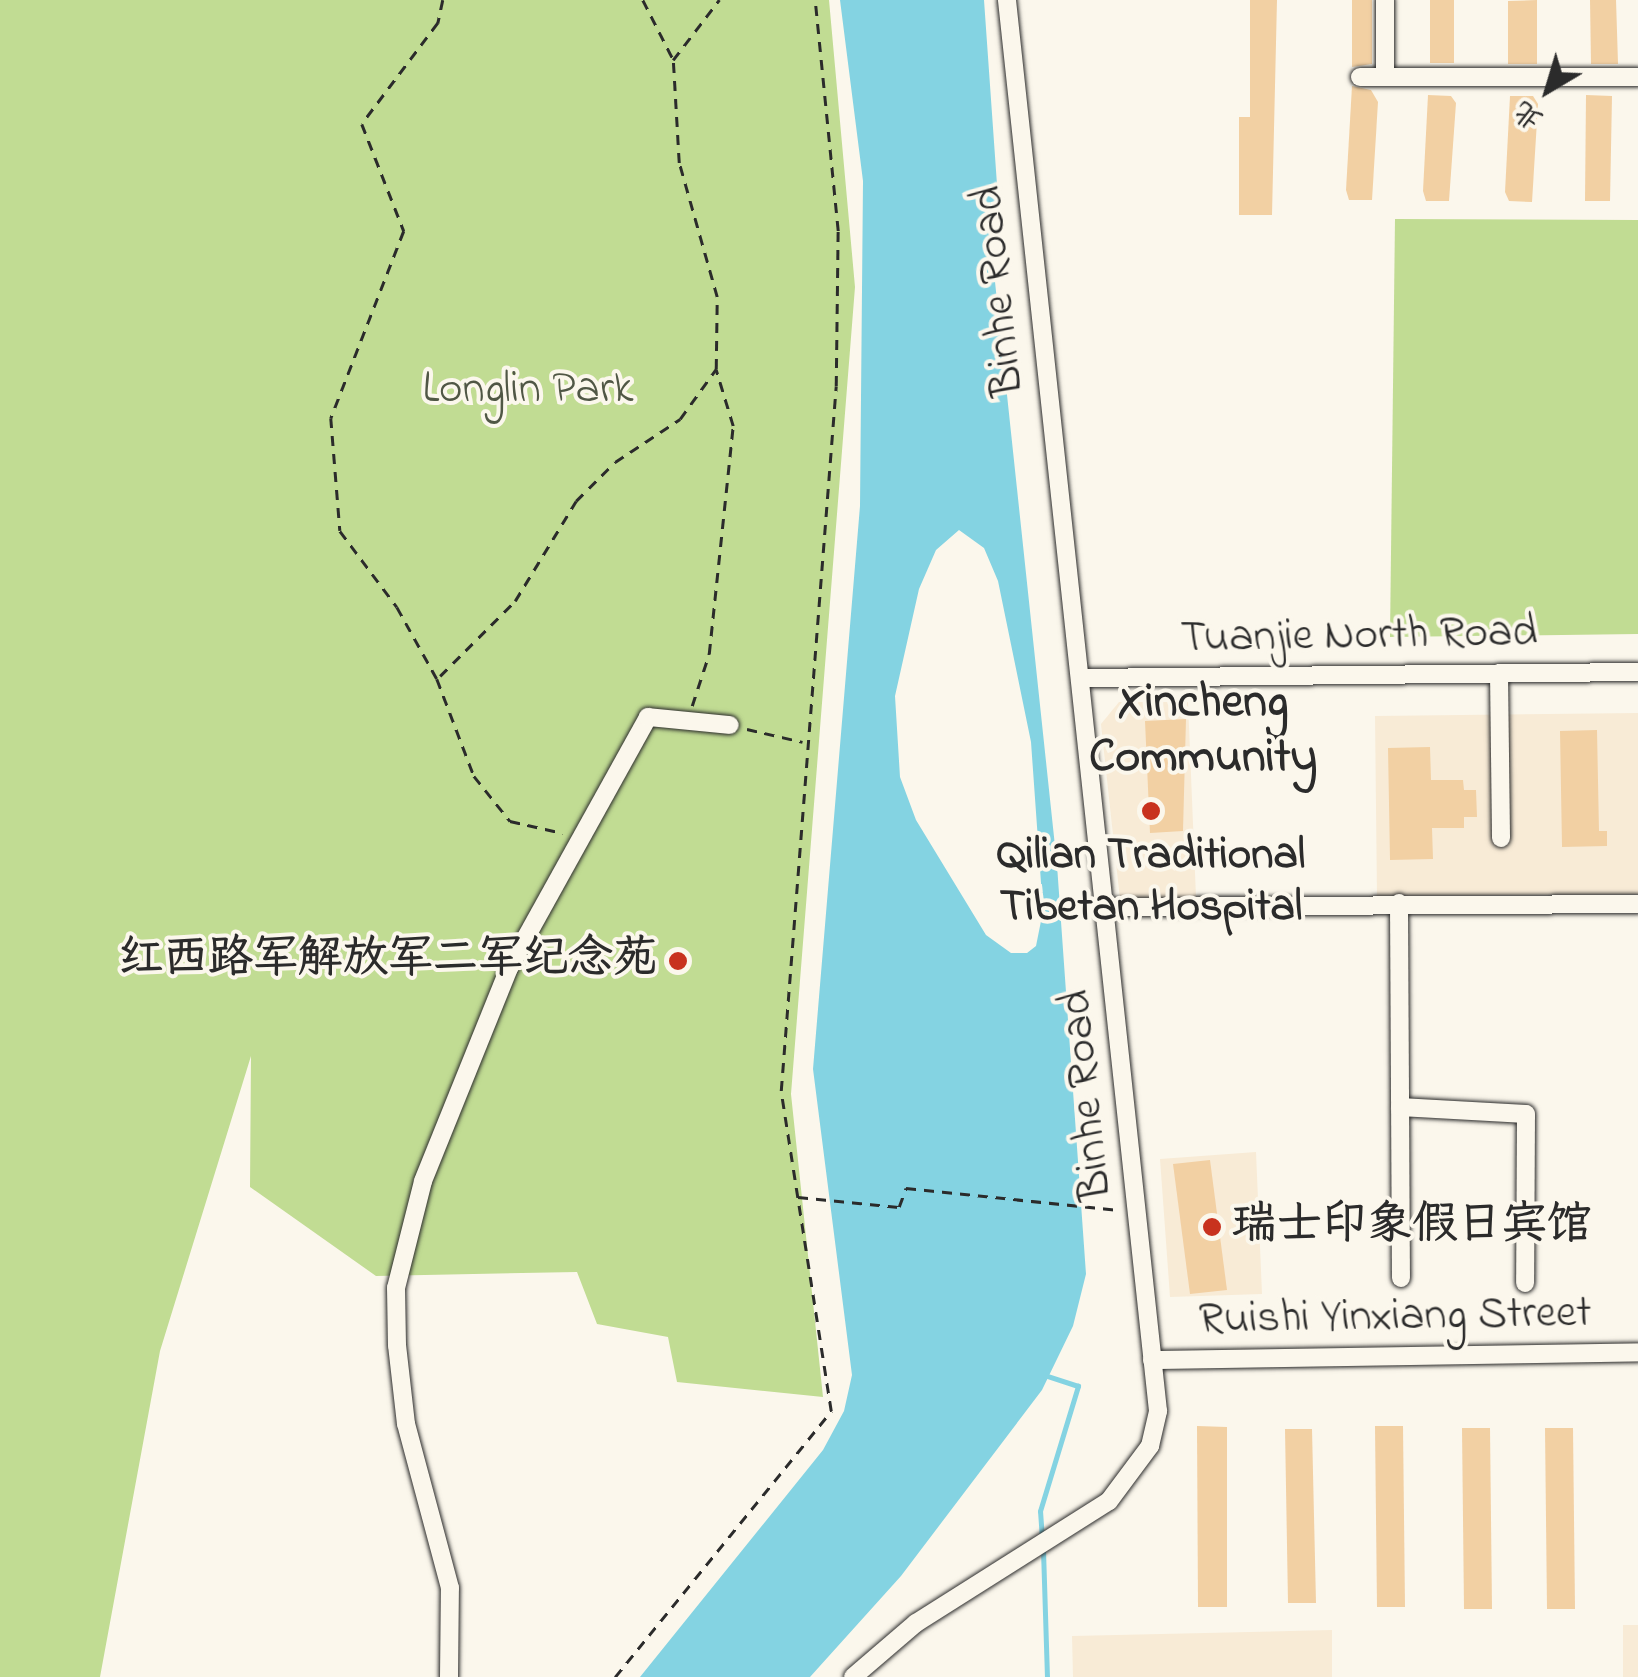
<!DOCTYPE html>
<meta charset="utf-8">
<style>
body{margin:0}
#map{position:relative;width:1638px;height:1677px;overflow:hidden;background:#fbf7ec;font-family:"Indie Flower","LXGW WenKai TC",sans-serif}
div>[style]{position:absolute}
.built>*{inset:0;background:#f8ebd6}
.green>*{inset:0;background:#c1dc93}
.water>*{inset:0;background:#84d3e2}
.stream>*{height:5px;margin:-2.5px;padding:0 2.5px;transform-origin:2.5px;border-radius:2.5px;background:#84d3e2}
.building>*{inset:0;background:#f2d0a3}
.path>*{height:2.5px;margin-top:-1.25px;transform-origin:0;background:repeating-linear-gradient(90deg,#2b2b2b 0 10px,transparent 0 18px)}
.roads{filter:drop-shadow(0 0 2px #2b2b2b) drop-shadow(0 0 2px #2b2b2b)}
.minor>*{height:18px;margin:-9px;padding:0 9px;transform-origin:9px;border-radius:9px;background:#fbf7ec}
.dots>*{width:28px;height:28px;translate:-50% -50%;box-sizing:border-box;border:5px solid #fbf7ec;border-radius:50%}
span{translate:-50% -50%;white-space:nowrap;text-align:center;line-height:1.15;-webkit-text-stroke:8px #fbf7ec;paint-order:stroke}
.street-label{font-size:45px;color:#2b2b2b}
.park-label{font-size:45px;color:#505745}
.poi-label{font-size:45px;color:#2b2b2b;font-weight:700}
.right{translate:-100% -50%;text-align:right}
.left{translate:0 -50%;text-align:left}
.neighbourhood-label{font-size:48px;color:#2b2b2b;font-weight:700}
.north{position:absolute;left:1498px;top:40px;width:100px;height:100px;-webkit-text-stroke:8px #fbf7ec;paint-order:stroke;rotate:218deg;font-size:28px;font-weight:700;line-height:40px;text-align:center;color:#2b2b2b}
.north::after{content:'';display:block;margin:auto;width:35px;height:45px;background:#2b2b2b;clip-path:polygon(50% 0,100% 100%,50% 72%,0 100%)}
</style>
<div id="map">
<div class="built">
<div style="clip-path:polygon(1119px 702px,1188px 702px,1196px 897px,1120px 899px,1101px 724px)"></div>
<div style="clip-path:polygon(1638px 713px,1638px 894px,1377px 896px,1375px 716px)"></div>
<div style="clip-path:polygon(1256px 1152px,1262px 1294px,1170px 1297px,1160px 1159px)"></div>
<div style="clip-path:polygon(1623px 1625px,1638px 1625px,1638px 1677px,1623px 1677px)"></div>
<div style="clip-path:polygon(1332px 1630px,1332px 1677px,1073px 1677px,1072px 1636px)"></div>
</div>
<div class="green">
<div style="clip-path:polygon(0 0,829px 0,855px 287px,791px 1094px,823px 1397px,677px 1382px,668px 1337px,597px 1324px,577px 1272px,376px 1276px,250px 1187px,251px 1056px,160px 1351px,100px 1677px,0 1677px)"></div>
<div style="clip-path:polygon(1395px 219px,1638px 220px,1638px 634px,1390px 637px)"></div>
</div>
<div class="water">
<div style="clip-path:polygon(evenodd,840px 0,984px 0,999px 213px,988px 216px,1057px 865px,1086px 1274px,1073px 1326px,1042px 1390px,901px 1576px,810px 1677px,640px 1677px,823px 1450px,844px 1411px,852px 1375px,813px 1069px,860px 506px,863px 181px,840px 0,959px 530px,984px 548px,998px 581px,1031px 742px,1043px 911px,1036px 946px,1027px 953px,1011px 953px,986px 935px,916px 820px,900px 777px,895px 696px,919px 589px,936px 550px,959px 530px)"></div>
</div>
<div class="stream">
<div style="left:1042px;top:1539px;width:28px;rotate:-94deg"></div>
<div style="left:1040px;top:1511px;width:131px;rotate:-73.1deg"></div>
<div style="left:1078px;top:1386px;width:35px;rotate:-162deg"></div>
<div style="left:1043px;top:1550px;width:127px;rotate:88.2deg"></div>
</div>
<div class="building">
<div style="clip-path:polygon(1250px 0,1277px 0,1272px 215px,1239px 215px,1239px 117px,1250px 117px)"></div>
<div style="clip-path:polygon(1352px 0,1372px 0,1372px 64px,1352px 67px)"></div>
<div style="clip-path:polygon(1430px 0,1454px 0,1454px 63px,1430px 63px)"></div>
<div style="clip-path:polygon(1537px 0,1537px 64px,1508px 64px,1508px 1px)"></div>
<div style="clip-path:polygon(1590px 0,1616px 0,1618px 64px,1591px 64px)"></div>
<div style="clip-path:polygon(1352px 86px,1371px 90px,1378px 102px,1372px 200px,1349px 200px,1346px 190px)"></div>
<div style="clip-path:polygon(1428px 95px,1451px 96px,1456px 103px,1449px 201px,1426px 201px,1423px 191px)"></div>
<div style="clip-path:polygon(1586px 95px,1612px 96px,1610px 201px,1585px 201px)"></div>
<div style="clip-path:polygon(1510px 96px,1533px 96px,1538px 104px,1532px 202px,1509px 201px,1505px 192px)"></div>
<div style="clip-path:polygon(1186px 719px,1183px 831px,1150px 833px,1145px 721px)"></div>
<div style="clip-path:polygon(1597px 730px,1599px 831px,1607px 831px,1607px 846px,1562px 847px,1560px 731px)"></div>
<div style="clip-path:polygon(1430px 747px,1431px 780px,1463px 780px,1464px 790px,1476px 790px,1477px 817px,1464px 817px,1464px 828px,1432px 828px,1433px 859px,1390px 860px,1388px 748px)"></div>
<div style="clip-path:polygon(1210px 1160px,1227px 1290px,1190px 1294px,1173px 1164px)"></div>
<div style="clip-path:polygon(1197px 1426px,1227px 1427px,1227px 1607px,1198px 1607px)"></div>
<div style="clip-path:polygon(1375px 1426px,1403px 1426px,1405px 1607px,1377px 1607px)"></div>
<div style="clip-path:polygon(1462px 1428px,1490px 1428px,1492px 1609px,1464px 1609px)"></div>
<div style="clip-path:polygon(1545px 1428px,1573px 1428px,1575px 1609px,1547px 1609px)"></div>
<div style="clip-path:polygon(1285px 1429px,1312px 1429px,1316px 1603px,1288px 1603px)"></div>
</div>
<div class="path">
<div style="left:443px;top:0;width:24px;rotate:102deg"></div>
<div style="left:438px;top:23px;width:126px;rotate:127deg"></div>
<div style="left:362px;top:124px;width:115px;rotate:68.6deg"></div>
<div style="left:404px;top:231px;width:201px;rotate:111.3deg"></div>
<div style="left:331px;top:418px;width:113px;rotate:85.4deg"></div>
<div style="left:340px;top:531px;width:95px;rotate:53.1deg"></div>
<div style="left:397px;top:607px;width:82px;rotate:60.9deg"></div>
<div style="left:437px;top:679px;width:104px;rotate:69.1deg"></div>
<div style="left:474px;top:776px;width:58px;rotate:51.3deg"></div>
<div style="left:510px;top:821px;width:54px;rotate:12.8deg"></div>
<div style="left:643px;top:0;width:66px;rotate:63deg"></div>
<div style="left:440px;top:676px;width:106px;rotate:-45deg"></div>
<div style="left:515px;top:601px;width:117px;rotate:-58.6deg"></div>
<div style="left:576px;top:501px;width:55px;rotate:-45deg"></div>
<div style="left:615px;top:462px;width:78px;rotate:-33.5deg"></div>
<div style="left:680px;top:419px;width:62px;rotate:-54.2deg"></div>
<div style="left:716px;top:369px;width:72px;rotate:-89.2deg"></div>
<div style="left:717px;top:297px;width:139px;rotate:-105.8deg"></div>
<div style="left:679px;top:163px;width:103px;rotate:-93.3deg"></div>
<div style="left:673px;top:60px;width:76px;rotate:-52.5deg"></div>
<div style="left:692px;top:706px;width:55px;rotate:-71.9deg"></div>
<div style="left:709px;top:654px;width:229px;rotate:-84deg"></div>
<div style="left:733px;top:426px;width:59px;rotate:-106.9deg"></div>
<div style="left:747px;top:729px;width:57px;rotate:13.1deg"></div>
<div style="left:798px;top:1197px;width:101px;rotate:5.7deg"></div>
<div style="left:899px;top:1207px;width:20px;rotate:-70deg"></div>
<div style="left:906px;top:1188px;width:214px;rotate:5.9deg"></div>
<div style="left:615px;top:1677px;width:343px;rotate:-50.9deg"></div>
<div style="left:831px;top:1411px;width:324px;rotate:-98.9deg"></div>
<div style="left:781px;top:1091px;width:707px;rotate:-85.54deg"></div>
<div style="left:836px;top:386px;width:155px;rotate:-89.3deg"></div>
<div style="left:838px;top:231px;width:232px;rotate:-95.7deg"></div>
</div>
<div class="roads">
<div class="minor">
<div style="left:1385px;top:0;width:77px;rotate:90deg"></div>
<div style="left:1360px;top:77px;width:278px"></div>
<div style="left:1499px;top:673px;width:165px;rotate:89.3deg"></div>
<div style="left:1082px;top:678px;width:556px;rotate:-0.62deg"></div>
<div style="left:1399px;top:903px;width:375px;rotate:89.7deg"></div>
<div style="left:1106px;top:907px;width:532px;rotate:-0.32deg"></div>
<div style="left:1400px;top:1107px;width:126px;rotate:3.2deg"></div>
<div style="left:1526px;top:1114px;width:169px;rotate:90.3deg"></div>
<div style="left:1152px;top:1360px;width:486px;rotate:-0.9deg"></div>
<div style="left:449px;top:1677px;width:89px;rotate:-89.4deg"></div>
<div style="left:450px;top:1588px;width:170px;rotate:-105deg"></div>
<div style="left:406px;top:1424px;width:80px;rotate:-96.5deg"></div>
<div style="left:397px;top:1345px;width:57px;rotate:-91deg"></div>
<div style="left:396px;top:1288px;width:110px;rotate:-75.8deg"></div>
<div style="left:423px;top:1181px;width:230px;rotate:-68deg"></div>
<div style="left:509px;top:968px;width:287px;rotate:-61deg"></div>
<div style="left:648px;top:717px;width:82px;rotate:5.6deg"></div>
<div style="left:853px;top:1677px;width:83px;rotate:-40.6deg"></div>
<div style="left:916px;top:1623px;width:228px;rotate:-32.3deg"></div>
<div style="left:1109px;top:1501px;width:69px;rotate:-53.3deg"></div>
<div style="left:1150px;top:1446px;width:36px;rotate:-77deg"></div>
<div style="left:1158px;top:1411px;width:1419px;rotate:-96.11deg"></div>
</div>
</div>
<div class="dots">
<div style="left:1151px;top:811px;background:#c8321e"></div>
<div style="left:678px;top:961px;background:#c8321e"></div>
<div style="left:1212px;top:1227px;background:#c8321e"></div>
</div>
<div class="street-label">
<span style="left:1000px;top:291px;rotate:-96deg">Binhe Road</span>
<span style="left:1359px;top:637px;rotate:-1deg">Tuanjie North Road</span>
<span style="left:1088px;top:1095px;rotate:-96deg">Binhe Road</span>
<span style="left:1395px;top:1318px;rotate:-1deg">Ruishi Yinxiang Street</span>
</div>
<div class="park-label">
<span style="left:528px;top:391px">Longlin Park</span>
</div>
<div class="poi-label">
<span style="left:1151px;top:883px">Qilian Traditional<br>Tibetan Hospital</span>
<span class="right" style="left:658px;top:961px">红西路军解放军二军纪念苑</span>
<span class="left" style="left:1232px;top:1227px">瑞士印象假日宾馆</span>
</div>
<div class="neighbourhood-label">
<span style="left:1203px;top:731px">Xincheng<br>Community</span>
</div>
<div class="north">北</div>
</div>
